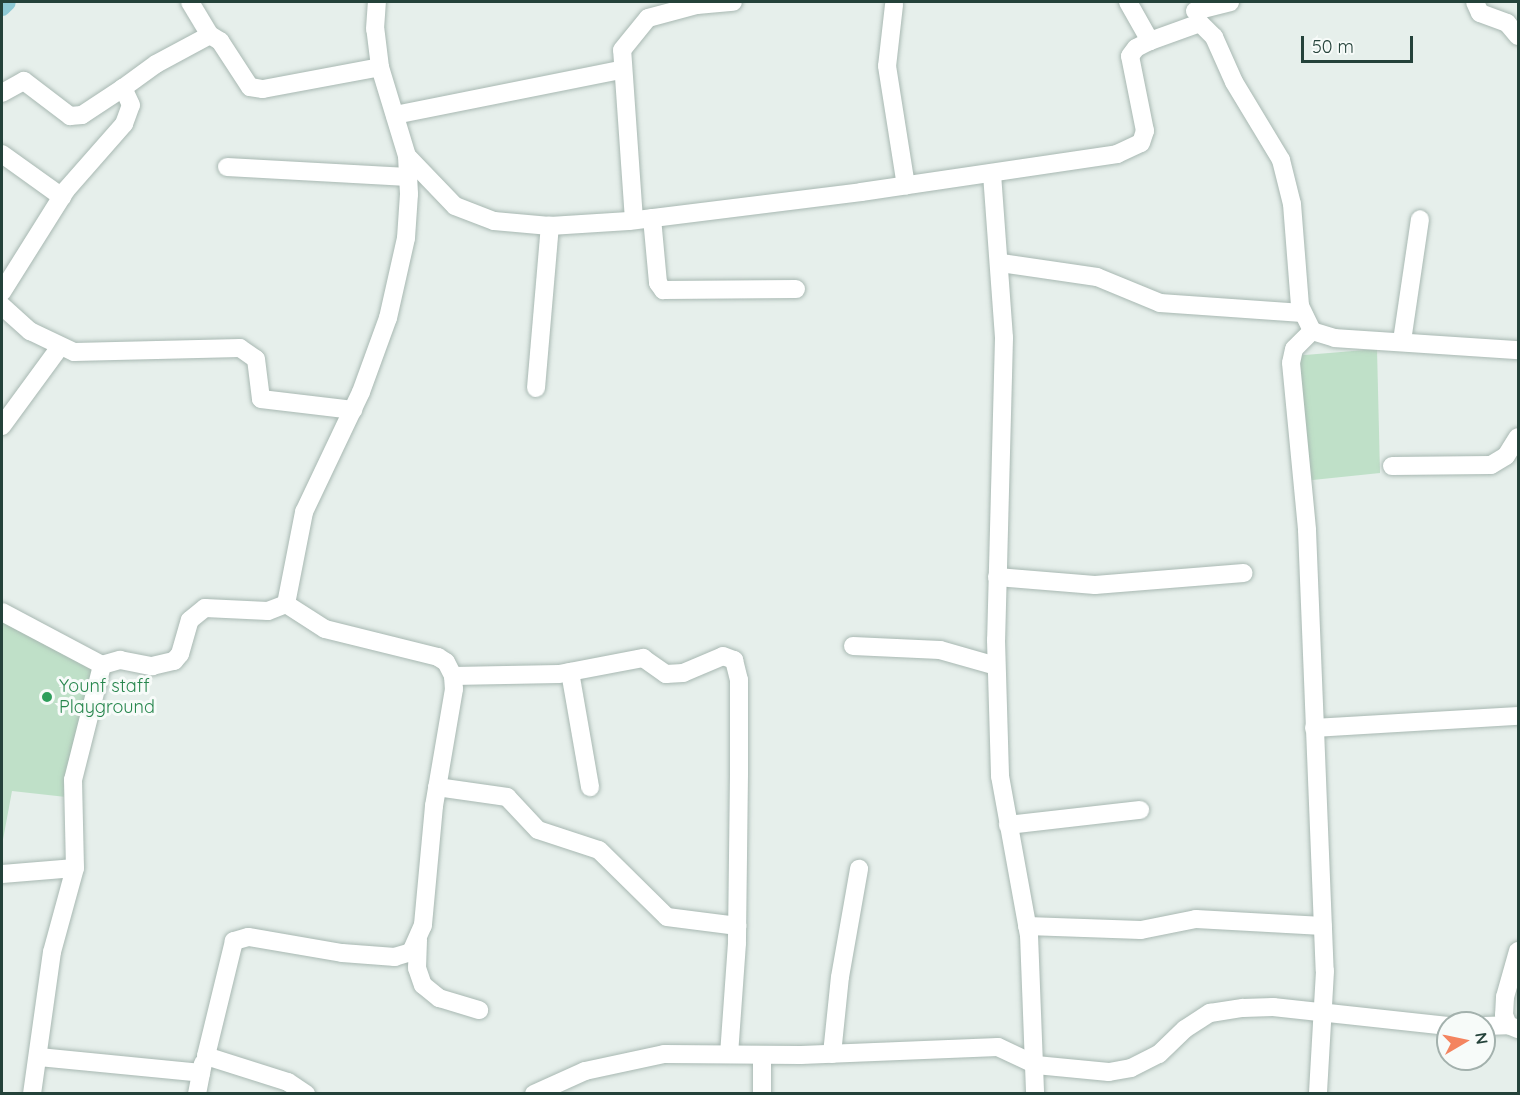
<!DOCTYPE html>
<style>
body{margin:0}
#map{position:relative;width:1520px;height:1095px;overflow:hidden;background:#e6efeb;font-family:Quicksand,sans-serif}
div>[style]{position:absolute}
.green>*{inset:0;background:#bfe0c8}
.canal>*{height:15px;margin:-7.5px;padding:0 7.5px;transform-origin:7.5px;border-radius:7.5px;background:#8ec9d4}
.roads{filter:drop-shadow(0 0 2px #a8b8b2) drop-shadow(0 0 2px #a8b8b2)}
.minor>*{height:18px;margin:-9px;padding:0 9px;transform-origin:9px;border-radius:9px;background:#fff}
.dots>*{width:16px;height:16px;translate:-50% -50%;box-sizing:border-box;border:3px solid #f7fbf9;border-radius:50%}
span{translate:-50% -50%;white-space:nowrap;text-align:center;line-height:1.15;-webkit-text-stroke:6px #f7fbf9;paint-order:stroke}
.leisure-label{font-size:18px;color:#27864d}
.left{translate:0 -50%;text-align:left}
.frame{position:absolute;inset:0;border:3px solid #24423a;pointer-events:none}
.north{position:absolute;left:1436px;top:1011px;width:60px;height:60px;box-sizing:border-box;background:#f7fbf9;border:2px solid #a3b1ad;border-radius:50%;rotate:81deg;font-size:16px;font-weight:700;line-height:24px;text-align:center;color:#24423a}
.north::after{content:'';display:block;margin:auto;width:21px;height:27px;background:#f4845f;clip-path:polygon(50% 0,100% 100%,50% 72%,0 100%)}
.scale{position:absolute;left:1301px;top:36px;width:112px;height:27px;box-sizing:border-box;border:3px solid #24423a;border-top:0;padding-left:8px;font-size:18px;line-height:21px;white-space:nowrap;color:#24423a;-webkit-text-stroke:4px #f7fbf9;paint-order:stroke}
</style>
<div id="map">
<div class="green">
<div style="clip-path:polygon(1377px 349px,1380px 473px,1303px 481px,1293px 356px)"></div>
<div style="clip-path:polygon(2px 611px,100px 665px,75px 798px,12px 791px,2px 845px)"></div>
</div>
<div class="canal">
<div style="left:2px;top:8px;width:8px;rotate:-45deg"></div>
</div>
<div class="roads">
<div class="minor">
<div style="left:190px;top:2px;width:39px;rotate:59deg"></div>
<div style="left:1128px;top:2px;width:45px;rotate:60.6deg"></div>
<div style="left:1475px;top:2px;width:12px;rotate:66deg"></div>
<div style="left:1480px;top:13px;width:29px;rotate:20deg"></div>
<div style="left:1507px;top:23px;width:17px;rotate:50deg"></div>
<div style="left:894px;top:5px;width:61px;rotate:96.5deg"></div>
<div style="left:887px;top:66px;width:121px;rotate:81deg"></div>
<div style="left:1195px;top:11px;width:36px;rotate:-14deg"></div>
<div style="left:2px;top:93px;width:25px;rotate:-29deg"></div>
<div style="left:24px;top:81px;width:58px;rotate:37.3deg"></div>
<div style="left:70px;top:116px;width:12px;rotate:-5deg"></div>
<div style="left:82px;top:115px;width:49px;rotate:-33.4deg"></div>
<div style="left:395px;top:115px;width:230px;rotate:-11.3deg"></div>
<div style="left:2px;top:154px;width:74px;rotate:35.6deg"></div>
<div style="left:407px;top:156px;width:69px;rotate:46.2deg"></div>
<div style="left:455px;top:206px;width:42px;rotate:21deg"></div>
<div style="left:494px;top:221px;width:56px;rotate:5.1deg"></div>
<div style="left:550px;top:226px;width:79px;rotate:-3.6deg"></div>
<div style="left:629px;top:221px;width:234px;rotate:-7.1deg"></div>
<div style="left:861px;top:192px;width:259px;rotate:-8.4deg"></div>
<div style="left:1117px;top:154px;width:26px;rotate:-25deg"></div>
<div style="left:1141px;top:143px;width:13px;rotate:-72deg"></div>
<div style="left:1145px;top:131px;width:76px;rotate:-101.3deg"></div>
<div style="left:1130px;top:56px;width:10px;rotate:-53deg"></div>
<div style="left:1136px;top:48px;width:16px;rotate:-27deg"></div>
<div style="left:1150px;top:41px;width:53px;rotate:-19.8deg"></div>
<div style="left:1200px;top:23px;width:20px;rotate:45deg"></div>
<div style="left:1214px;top:37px;width:49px;rotate:66deg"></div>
<div style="left:1234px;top:82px;width:91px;rotate:58.9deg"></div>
<div style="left:1281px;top:160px;width:45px;rotate:76deg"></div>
<div style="left:1292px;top:204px;width:102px;rotate:85.5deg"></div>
<div style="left:1300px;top:306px;width:28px;rotate:64deg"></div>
<div style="left:1312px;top:331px;width:24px;rotate:17deg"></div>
<div style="left:1335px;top:338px;width:183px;rotate:3.8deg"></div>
<div style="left:227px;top:167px;width:181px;rotate:3.2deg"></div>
<div style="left:992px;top:174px;width:164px;rotate:85.8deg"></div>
<div style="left:1004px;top:338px;width:302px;rotate:91.5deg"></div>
<div style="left:996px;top:640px;width:136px;rotate:88.3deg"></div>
<div style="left:1000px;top:776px;width:162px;rotate:79.7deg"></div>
<div style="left:1029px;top:935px;width:159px;rotate:87.8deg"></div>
<div style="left:652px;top:218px;width:65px;rotate:84.7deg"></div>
<div style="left:658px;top:283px;width:9px;rotate:54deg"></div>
<div style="left:663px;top:290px;width:133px;rotate:-0.4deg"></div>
<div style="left:634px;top:220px;width:170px;rotate:-94deg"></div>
<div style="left:622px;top:50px;width:41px;rotate:-50.9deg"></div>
<div style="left:648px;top:18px;width:51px;rotate:-14.9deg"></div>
<div style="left:697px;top:5px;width:36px;rotate:-5deg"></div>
<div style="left:1001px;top:263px;width:97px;rotate:8.3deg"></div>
<div style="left:1097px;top:277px;width:68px;rotate:22.4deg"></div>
<div style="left:1160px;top:303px;width:143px;rotate:4deg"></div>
<div style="left:2px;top:292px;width:120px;rotate:-57.9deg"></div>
<div style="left:66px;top:190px;width:88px;rotate:-48.7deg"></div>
<div style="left:124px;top:124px;width:20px;rotate:-70deg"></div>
<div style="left:131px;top:105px;width:19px;rotate:-115deg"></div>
<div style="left:123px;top:88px;width:41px;rotate:-36deg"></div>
<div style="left:156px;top:64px;width:61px;rotate:-28.2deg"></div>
<div style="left:210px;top:35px;width:12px;rotate:31deg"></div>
<div style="left:220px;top:41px;width:55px;rotate:56.9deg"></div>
<div style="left:250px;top:87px;width:13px;rotate:9deg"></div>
<div style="left:263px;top:89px;width:119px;rotate:-10.6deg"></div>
<div style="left:2px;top:306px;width:38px;rotate:42deg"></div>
<div style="left:30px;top:331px;width:49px;rotate:25.5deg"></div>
<div style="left:74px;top:352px;width:166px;rotate:-1.4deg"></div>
<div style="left:240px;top:348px;width:19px;rotate:35deg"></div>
<div style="left:256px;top:359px;width:40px;rotate:82.9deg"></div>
<div style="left:261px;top:399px;width:93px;rotate:6.8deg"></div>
<div style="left:1312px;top:331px;width:25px;rotate:135deg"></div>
<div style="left:1294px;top:349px;width:14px;rotate:102deg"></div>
<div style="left:1291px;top:363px;width:168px;rotate:84.5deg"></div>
<div style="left:1307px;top:530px;width:441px;rotate:87.7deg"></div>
<div style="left:1325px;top:971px;width:123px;rotate:93.3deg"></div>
<div style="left:1402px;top:341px;width:123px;rotate:-81.6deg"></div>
<div style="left:536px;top:388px;width:163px;rotate:-85.1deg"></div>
<div style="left:2px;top:426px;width:97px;rotate:-53.8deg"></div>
<div style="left:1392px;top:466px;width:99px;rotate:-0.6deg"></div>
<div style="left:1491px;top:465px;width:17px;rotate:-31deg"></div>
<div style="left:1506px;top:456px;width:22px;rotate:-58deg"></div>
<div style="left:997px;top:577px;width:98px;rotate:4.7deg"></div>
<div style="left:1095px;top:585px;width:149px;rotate:-4.6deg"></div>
<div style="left:286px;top:604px;width:46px;rotate:32.7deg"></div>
<div style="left:325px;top:629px;width:116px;rotate:13.9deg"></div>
<div style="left:438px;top:657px;width:9px;rotate:32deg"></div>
<div style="left:446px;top:662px;width:16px;rotate:63deg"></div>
<div style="left:453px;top:676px;width:13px;rotate:86deg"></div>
<div style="left:454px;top:689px;width:119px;rotate:99.7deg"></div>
<div style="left:434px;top:806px;width:120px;rotate:95.3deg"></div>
<div style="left:423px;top:925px;width:30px;rotate:114deg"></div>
<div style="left:411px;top:952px;width:17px;rotate:163deg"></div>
<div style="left:395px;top:957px;width:53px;rotate:-175.7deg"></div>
<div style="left:342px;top:953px;width:95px;rotate:-170.3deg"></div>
<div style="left:248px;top:937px;width:15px;rotate:164deg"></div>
<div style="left:234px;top:941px;width:118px;rotate:103.7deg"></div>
<div style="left:206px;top:1056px;width:86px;rotate:17.6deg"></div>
<div style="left:288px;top:1082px;width:22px;rotate:34deg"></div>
<div style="left:2px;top:612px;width:113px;rotate:27.9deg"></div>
<div style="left:853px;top:646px;width:87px;rotate:2.6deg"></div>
<div style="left:940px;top:650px;width:58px;rotate:15.9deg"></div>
<div style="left:570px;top:672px;width:117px;rotate:80.1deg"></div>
<div style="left:453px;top:676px;width:106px;rotate:-1.1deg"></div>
<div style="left:559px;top:674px;width:86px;rotate:-10.8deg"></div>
<div style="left:643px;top:658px;width:28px;rotate:35deg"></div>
<div style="left:666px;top:674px;width:17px;rotate:-3deg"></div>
<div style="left:683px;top:673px;width:43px;rotate:-23deg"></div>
<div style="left:723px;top:656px;width:12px;rotate:20deg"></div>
<div style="left:734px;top:660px;width:21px;rotate:76deg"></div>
<div style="left:739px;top:680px;width:94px;rotate:90deg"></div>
<div style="left:739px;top:774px;width:169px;rotate:90.7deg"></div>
<div style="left:737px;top:943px;width:111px;rotate:94.1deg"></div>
<div style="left:1314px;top:728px;width:204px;rotate:-3.4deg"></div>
<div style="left:437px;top:787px;width:71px;rotate:8.1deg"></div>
<div style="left:507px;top:797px;width:45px;rotate:46.8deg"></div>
<div style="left:538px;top:830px;width:64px;rotate:18.2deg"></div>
<div style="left:599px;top:850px;width:95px;rotate:44.6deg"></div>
<div style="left:667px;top:917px;width:71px;rotate:7.3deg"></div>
<div style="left:1008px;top:825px;width:133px;rotate:-6.5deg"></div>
<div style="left:2px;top:874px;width:73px;rotate:-4.7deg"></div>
<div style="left:1027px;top:926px;width:114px;rotate:2deg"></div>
<div style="left:1141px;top:930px;width:56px;rotate:-11.3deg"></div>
<div style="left:1196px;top:919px;width:127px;rotate:3.2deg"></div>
<div style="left:418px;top:940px;width:28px;rotate:92deg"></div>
<div style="left:417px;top:968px;width:18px;rotate:71deg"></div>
<div style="left:423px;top:985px;width:21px;rotate:39deg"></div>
<div style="left:439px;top:998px;width:42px;rotate:16.7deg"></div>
<div style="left:1518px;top:951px;width:48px;rotate:105.8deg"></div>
<div style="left:1505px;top:997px;width:18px;rotate:93deg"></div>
<div style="left:1504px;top:1015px;width:11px;rotate:68deg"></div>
<div style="left:1508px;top:1025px;width:11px;rotate:22deg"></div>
<div style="left:1484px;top:1026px;width:24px;rotate:-2deg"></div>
<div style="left:832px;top:1054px;width:77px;rotate:-84.1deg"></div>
<div style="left:840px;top:977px;width:110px;rotate:-80deg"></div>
<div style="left:39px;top:1057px;width:163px;rotate:5.6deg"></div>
<div style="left:32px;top:1094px;width:143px;rotate:-82deg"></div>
<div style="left:52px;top:952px;width:87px;rotate:-74.7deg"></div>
<div style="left:75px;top:868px;width:88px;rotate:-91.3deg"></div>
<div style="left:73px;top:780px;width:119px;rotate:-75.8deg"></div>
<div style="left:102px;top:665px;width:19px;rotate:-16deg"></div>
<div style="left:120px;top:660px;width:33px;rotate:11deg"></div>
<div style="left:152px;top:666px;width:23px;rotate:-13deg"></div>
<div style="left:174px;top:661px;width:9px;rotate:-49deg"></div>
<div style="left:180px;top:654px;width:35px;rotate:-74deg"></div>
<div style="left:190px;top:620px;width:19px;rotate:-39deg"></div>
<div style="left:205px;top:608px;width:63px;rotate:2.7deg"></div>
<div style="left:268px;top:611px;width:19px;rotate:-21deg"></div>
<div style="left:286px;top:604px;width:94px;rotate:-78.9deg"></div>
<div style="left:304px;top:512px;width:133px;rotate:-64.6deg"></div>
<div style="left:361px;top:392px;width:79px;rotate:-70deg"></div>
<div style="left:388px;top:318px;width:82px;rotate:-77.3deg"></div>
<div style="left:406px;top:238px;width:44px;rotate:-86.1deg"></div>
<div style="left:409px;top:194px;width:38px;rotate:-93deg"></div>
<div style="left:407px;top:156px;width:93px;rotate:-106.9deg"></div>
<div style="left:380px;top:67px;width:38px;rotate:-97deg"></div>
<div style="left:375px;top:29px;width:27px;rotate:-86deg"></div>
<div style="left:197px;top:1094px;width:31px;rotate:-79deg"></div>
<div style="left:534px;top:1094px;width:56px;rotate:-24.3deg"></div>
<div style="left:585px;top:1071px;width:81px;rotate:-12.1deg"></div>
<div style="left:664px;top:1054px;width:137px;rotate:0.4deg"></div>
<div style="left:801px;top:1055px;width:197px;rotate:-2.3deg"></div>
<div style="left:998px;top:1047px;width:42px;rotate:25.3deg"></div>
<div style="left:1036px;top:1065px;width:73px;rotate:5.5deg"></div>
<div style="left:1109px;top:1072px;width:22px;rotate:-10deg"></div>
<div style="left:1131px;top:1068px;width:31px;rotate:-27deg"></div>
<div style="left:1159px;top:1054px;width:36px;rotate:-44deg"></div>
<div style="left:1185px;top:1029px;width:30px;rotate:-33deg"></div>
<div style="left:1210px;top:1013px;width:33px;rotate:-9deg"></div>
<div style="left:1243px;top:1008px;width:30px;rotate:-2deg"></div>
<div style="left:1273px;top:1007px;width:176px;rotate:6.2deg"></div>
<div style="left:762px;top:1094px;width:39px;rotate:-90deg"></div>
</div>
</div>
<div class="dots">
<div style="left:47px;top:697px;background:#2e9e5b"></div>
</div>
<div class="leisure-label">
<span class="left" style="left:59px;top:697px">Younf staff<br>Playground</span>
</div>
<div class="frame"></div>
<div class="north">N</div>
<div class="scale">50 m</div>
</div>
